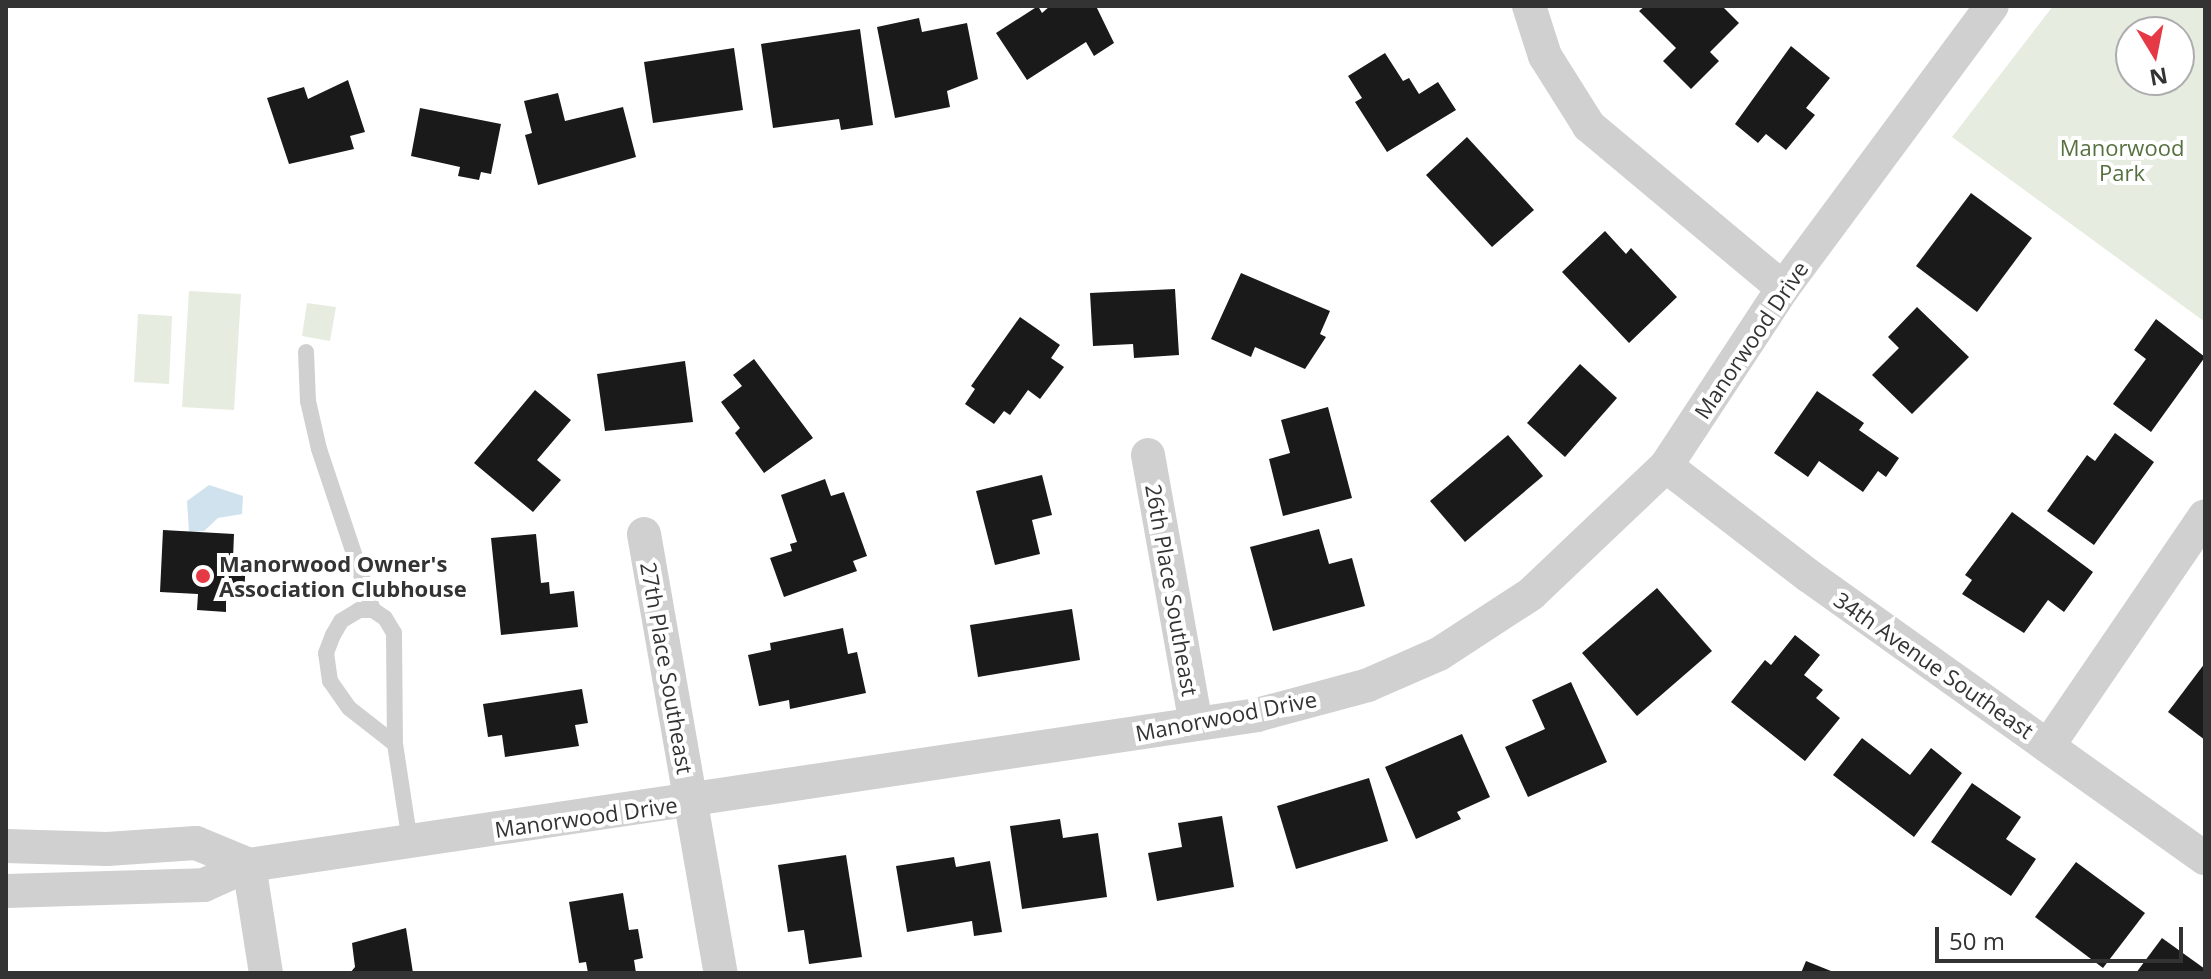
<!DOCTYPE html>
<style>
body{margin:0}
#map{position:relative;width:2211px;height:979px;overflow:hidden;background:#fff;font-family:"Open Sans",sans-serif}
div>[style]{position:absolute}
.green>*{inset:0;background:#e6ecdf}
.water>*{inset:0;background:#cfe2ee}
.building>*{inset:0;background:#1a1a1a}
.lane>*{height:16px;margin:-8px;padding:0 8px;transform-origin:8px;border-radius:8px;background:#d0d0d0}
.street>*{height:34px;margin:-17px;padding:0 17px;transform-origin:17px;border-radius:17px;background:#d0d0d0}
.dots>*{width:22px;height:22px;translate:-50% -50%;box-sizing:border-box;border:4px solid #fff;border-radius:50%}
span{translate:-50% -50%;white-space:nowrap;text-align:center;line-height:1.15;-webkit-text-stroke:8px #fff;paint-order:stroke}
.park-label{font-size:22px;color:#56703f}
.street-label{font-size:22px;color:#333}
.poi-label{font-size:22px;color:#333;font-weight:700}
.left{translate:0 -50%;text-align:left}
.frame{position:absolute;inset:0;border:8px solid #333;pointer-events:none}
.north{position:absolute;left:2115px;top:16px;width:80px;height:80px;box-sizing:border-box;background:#fff;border:2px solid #adadad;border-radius:50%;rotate:170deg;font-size:22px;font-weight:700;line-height:32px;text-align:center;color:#333}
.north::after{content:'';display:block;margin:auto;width:28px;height:36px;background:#e63946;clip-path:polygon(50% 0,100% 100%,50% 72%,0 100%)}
.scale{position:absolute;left:1935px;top:927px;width:248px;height:36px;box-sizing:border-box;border:4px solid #333;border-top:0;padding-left:10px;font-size:24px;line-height:28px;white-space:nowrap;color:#333;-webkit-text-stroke:6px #fff;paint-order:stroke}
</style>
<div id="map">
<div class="green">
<div style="clip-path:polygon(evenodd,2053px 6px,2205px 6px,2205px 322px,1952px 137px,2053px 6px,2131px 32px,2179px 32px,2179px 80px,2131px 80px,2131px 32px)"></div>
<div style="clip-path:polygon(189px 291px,241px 294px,234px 410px,182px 407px)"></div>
<div style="clip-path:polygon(307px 303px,336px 307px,330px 341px,302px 336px)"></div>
<div style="clip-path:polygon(138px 314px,172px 316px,169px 384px,134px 382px)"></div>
</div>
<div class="water">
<div style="clip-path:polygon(209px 485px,243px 496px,242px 514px,218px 518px,204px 531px,189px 532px,187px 501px)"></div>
</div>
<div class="building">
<div style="clip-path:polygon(1038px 6px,1042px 13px,1050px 6px,1096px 6px,1114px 43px,1094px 56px,1086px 42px,1027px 80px,996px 33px)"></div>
<div style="clip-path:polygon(1645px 6px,1722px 6px,1739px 23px,1710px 52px,1719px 61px,1691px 89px,1663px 61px,1676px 48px,1639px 11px)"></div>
<div style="clip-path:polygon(919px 18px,922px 32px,967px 23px,978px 79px,947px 91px,950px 107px,895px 118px,877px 27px)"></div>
<div style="clip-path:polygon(860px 29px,873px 125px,841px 130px,839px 119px,773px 128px,761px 44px)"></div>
<div style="clip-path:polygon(1791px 46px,1830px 78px,1806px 108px,1815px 115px,1786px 150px,1766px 134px,1758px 143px,1735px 124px)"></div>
<div style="clip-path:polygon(734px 48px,743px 110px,653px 123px,644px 62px)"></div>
<div style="clip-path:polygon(1385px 53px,1403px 81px,1409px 78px,1419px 94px,1438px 82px,1456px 110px,1387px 152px,1355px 102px,1362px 98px,1348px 76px)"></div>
<div style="clip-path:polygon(348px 80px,365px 132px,350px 136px,354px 149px,289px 164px,267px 98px,304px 87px,308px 99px)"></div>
<div style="clip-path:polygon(558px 93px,565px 121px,623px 107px,636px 157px,538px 185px,525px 135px,532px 133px,524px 101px)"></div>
<div style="clip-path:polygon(420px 108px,501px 124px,491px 174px,481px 172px,479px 180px,458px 176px,460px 167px,411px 156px)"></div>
<div style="clip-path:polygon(1467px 137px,1534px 210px,1492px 247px,1426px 175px)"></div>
<div style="clip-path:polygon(1971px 193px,2032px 238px,1977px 312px,1916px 266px)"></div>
<div style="clip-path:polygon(1605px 231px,1626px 254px,1631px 248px,1677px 297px,1629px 343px,1562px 272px)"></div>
<div style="clip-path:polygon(1241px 273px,1330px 311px,1320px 334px,1326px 337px,1305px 369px,1255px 347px,1251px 357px,1211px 339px)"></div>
<div style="clip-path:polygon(1175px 289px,1179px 355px,1134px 358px,1133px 344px,1093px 346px,1090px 293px)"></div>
<div style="clip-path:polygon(1917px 307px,1969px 357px,1912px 414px,1872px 375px,1899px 348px,1888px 337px)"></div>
<div style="clip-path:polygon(1020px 317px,1060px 345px,1051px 358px,1064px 367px,1040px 399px,1028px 390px,1010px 415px,1004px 411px,994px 424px,965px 404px,975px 389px,971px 386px)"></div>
<div style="clip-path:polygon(2156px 319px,2205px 357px,2151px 432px,2113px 404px,2146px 359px,2134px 350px)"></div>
<div style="clip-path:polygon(754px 359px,813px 438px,764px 473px,735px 433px,740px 428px,721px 402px,742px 386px,733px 375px)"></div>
<div style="clip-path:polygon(685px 361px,693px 422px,605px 431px,597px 374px)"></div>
<div style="clip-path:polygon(1580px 364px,1617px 398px,1565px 457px,1527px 423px)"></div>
<div style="clip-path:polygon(535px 390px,571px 420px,537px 460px,561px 480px,533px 512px,474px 463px)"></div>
<div style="clip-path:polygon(1817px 391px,1864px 423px,1859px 430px,1899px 458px,1886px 477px,1878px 471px,1863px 492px,1819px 461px,1808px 477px,1774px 453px)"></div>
<div style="clip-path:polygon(1328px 407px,1352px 498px,1283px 516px,1269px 459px,1290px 453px,1281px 420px)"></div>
<div style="clip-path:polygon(2115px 433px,2154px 462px,2094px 545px,2047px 511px,2087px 455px,2095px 461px)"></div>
<div style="clip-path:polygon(1508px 435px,1543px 476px,1465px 542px,1430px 501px)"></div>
<div style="clip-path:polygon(1042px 475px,1052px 515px,1032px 520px,1040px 554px,995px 565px,976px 491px)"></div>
<div style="clip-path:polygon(825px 479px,831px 496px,844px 492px,867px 556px,853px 561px,857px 571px,784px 597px,770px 558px,792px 551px,790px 544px,797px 542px,781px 495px)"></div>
<div style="clip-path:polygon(2012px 512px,2093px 572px,2064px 612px,2048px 600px,2024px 633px,1962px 594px,1972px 580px,1965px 575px)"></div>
<div style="clip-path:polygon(1319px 529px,1329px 564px,1352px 558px,1365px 606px,1273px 631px,1250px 547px)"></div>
<div style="clip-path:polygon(163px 530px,234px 534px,233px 559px,246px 560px,244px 596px,226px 594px,226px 612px,197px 610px,198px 594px,160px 592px)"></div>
<div style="clip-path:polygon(536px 534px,541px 583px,549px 582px,550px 594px,574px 591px,578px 627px,501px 635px,491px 538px)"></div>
<div style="clip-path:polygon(1657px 588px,1712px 651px,1637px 716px,1582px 653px)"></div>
<div style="clip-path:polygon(1072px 609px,1080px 660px,978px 677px,970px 625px)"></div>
<div style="clip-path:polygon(843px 628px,848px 654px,857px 652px,866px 693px,790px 709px,789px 700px,759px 706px,748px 655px,771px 650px,770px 643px)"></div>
<div style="clip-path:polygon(1795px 635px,1820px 655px,1804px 675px,1823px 690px,1816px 698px,1840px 718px,1805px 761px,1731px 702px,1765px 660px,1771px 665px)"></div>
<div style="clip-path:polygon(2205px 663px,2205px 740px,2168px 712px)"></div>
<div style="clip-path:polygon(1571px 682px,1607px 762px,1528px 797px,1505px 747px,1545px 729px,1532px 700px)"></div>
<div style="clip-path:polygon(582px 689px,588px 723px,575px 725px,579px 746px,505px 757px,502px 735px,488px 737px,483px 704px)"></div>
<div style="clip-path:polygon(1462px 734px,1490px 797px,1457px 812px,1461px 819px,1416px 839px,1385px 767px)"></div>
<div style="clip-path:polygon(1862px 738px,1910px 775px,1931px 748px,1962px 773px,1914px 837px,1833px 775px)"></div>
<div style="clip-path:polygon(1369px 778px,1388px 841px,1296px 869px,1277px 806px)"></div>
<div style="clip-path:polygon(1972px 783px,2021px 817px,2006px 839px,2036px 859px,2011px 896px,1931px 842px)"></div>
<div style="clip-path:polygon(1222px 816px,1234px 887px,1157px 901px,1148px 853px,1182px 847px,1178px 823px)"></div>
<div style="clip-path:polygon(1060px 819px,1063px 838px,1098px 833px,1107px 897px,1022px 909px,1010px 826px)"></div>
<div style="clip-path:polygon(846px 855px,862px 957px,809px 964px,804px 930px,788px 932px,778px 865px)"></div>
<div style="clip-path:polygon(954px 857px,956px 867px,990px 861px,1002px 932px,974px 936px,972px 921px,907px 932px,896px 866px)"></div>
<div style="clip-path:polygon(2076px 862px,2145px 913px,2103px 968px,2035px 917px)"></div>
<div style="clip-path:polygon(623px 893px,629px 930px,638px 929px,643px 958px,634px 960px,636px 973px,588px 973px,586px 962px,579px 963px,569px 902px)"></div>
<div style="clip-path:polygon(406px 928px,413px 973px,350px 973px,355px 967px,352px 943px)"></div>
<div style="clip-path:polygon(2162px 938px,2205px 969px,2205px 973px,2136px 973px)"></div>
<div style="clip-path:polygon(1806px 961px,1836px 973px,1801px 973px)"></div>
</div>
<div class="lane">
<div style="left:306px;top:352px;width:49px;rotate:87.7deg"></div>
<div style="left:308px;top:401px;width:49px;rotate:77.1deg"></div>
<div style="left:319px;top:449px;width:170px;rotate:71.5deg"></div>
<div style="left:395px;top:744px;width:58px;rotate:-142deg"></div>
<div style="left:349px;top:708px;width:33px;rotate:-125deg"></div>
<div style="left:330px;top:681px;width:28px;rotate:-98deg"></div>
<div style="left:326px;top:653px;width:19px;rotate:-69deg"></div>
<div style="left:333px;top:635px;width:16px;rotate:-60deg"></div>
<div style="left:341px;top:621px;width:21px;rotate:-31deg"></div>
<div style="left:359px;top:610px;width:14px"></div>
<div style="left:373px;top:610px;width:14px;rotate:34deg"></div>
<div style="left:385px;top:618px;width:17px;rotate:59deg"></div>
<div style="left:394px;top:633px;width:111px;rotate:89.5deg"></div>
<div style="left:395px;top:744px;width:99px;rotate:81.3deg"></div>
</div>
<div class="street">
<div style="left:1529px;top:6px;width:52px;rotate:72.3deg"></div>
<div style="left:1545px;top:56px;width:83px;rotate:57.8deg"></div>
<div style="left:1589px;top:126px;width:253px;rotate:39.9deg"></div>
<div style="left:1148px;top:455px;width:273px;rotate:79.9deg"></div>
<div style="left:1666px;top:466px;width:180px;rotate:37.6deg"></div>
<div style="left:1809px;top:576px;width:486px;rotate:35.5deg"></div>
<div style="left:644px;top:534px;width:446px;rotate:80.1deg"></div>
<div style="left:2048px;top:746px;width:278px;rotate:-55.7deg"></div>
<div style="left:6px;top:846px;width:101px;rotate:1.7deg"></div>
<div style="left:107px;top:849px;width:89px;rotate:-3.9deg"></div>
<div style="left:196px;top:843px;width:57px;rotate:22.5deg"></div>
<div style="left:249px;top:865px;width:109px;rotate:81.1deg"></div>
<div style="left:6px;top:891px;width:198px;rotate:-1.7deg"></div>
<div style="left:204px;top:885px;width:49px;rotate:-24deg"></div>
<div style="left:249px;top:865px;width:1019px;rotate:-8.46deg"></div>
<div style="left:1257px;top:715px;width:115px;rotate:-15.1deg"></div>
<div style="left:1368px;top:685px;width:77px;rotate:-23.6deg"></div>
<div style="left:1439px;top:654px;width:110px;rotate:-33.1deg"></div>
<div style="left:1531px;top:594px;width:186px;rotate:-43.5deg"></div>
<div style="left:1666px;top:466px;width:213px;rotate:-56.7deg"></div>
<div style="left:1783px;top:288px;width:351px;rotate:-53.5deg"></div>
</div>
<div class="dots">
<div style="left:203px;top:576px;background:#e63946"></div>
</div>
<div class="park-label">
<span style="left:2122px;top:160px">Manorwood<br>Park</span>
</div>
<div class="street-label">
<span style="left:1751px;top:340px;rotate:-56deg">Manorwood Drive</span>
<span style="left:1172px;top:590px;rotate:80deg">26th Place Southeast</span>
<span style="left:1934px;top:665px;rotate:35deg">34th Avenue Southeast</span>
<span style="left:667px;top:668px;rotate:80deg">27th Place Southeast</span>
<span style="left:1226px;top:716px;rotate:-11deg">Manorwood Drive</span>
<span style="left:586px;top:817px;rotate:-8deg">Manorwood Drive</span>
</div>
<div class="poi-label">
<span class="left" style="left:219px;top:576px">Manorwood Owner's<br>Association Clubhouse</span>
</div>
<div class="frame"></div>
<div class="north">N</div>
<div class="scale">50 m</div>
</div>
